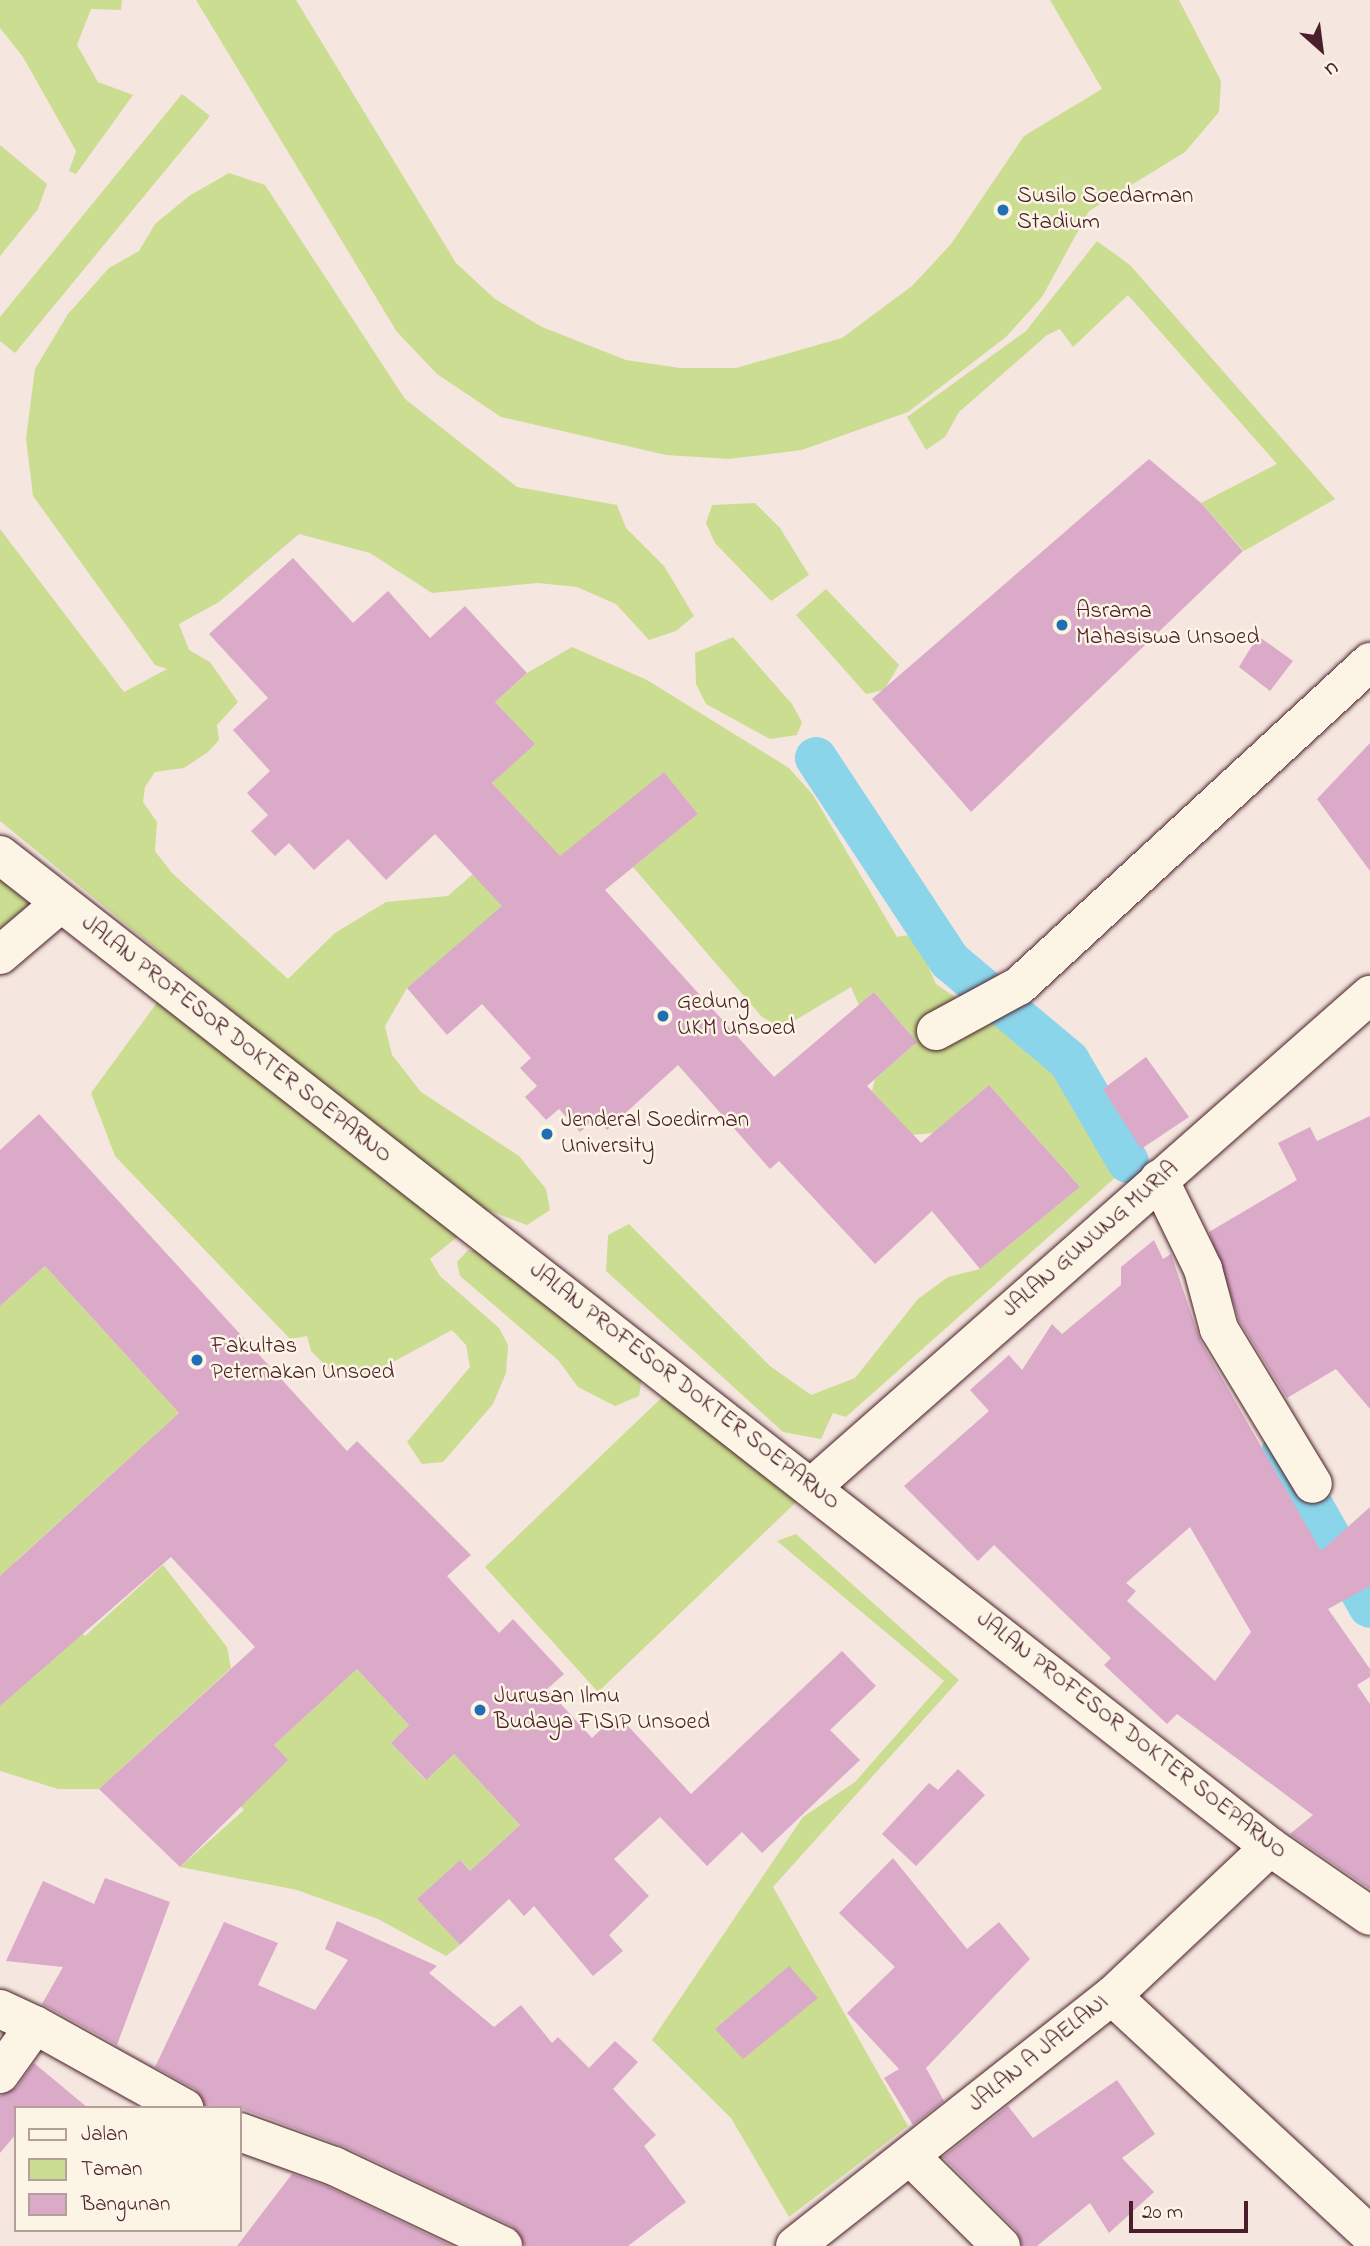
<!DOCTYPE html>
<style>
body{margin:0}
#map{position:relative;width:1370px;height:2246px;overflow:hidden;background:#f5e6df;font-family:"Indie Flower",sans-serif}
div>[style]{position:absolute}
.green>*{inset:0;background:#cbdd91}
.canal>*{height:42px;margin:-21px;padding:0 21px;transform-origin:21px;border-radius:21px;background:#8ad5ea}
.building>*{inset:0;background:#dbaac9}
.roads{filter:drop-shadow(0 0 2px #4a1f2b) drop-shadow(0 0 2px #4a1f2b)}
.minor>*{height:38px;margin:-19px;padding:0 19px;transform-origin:19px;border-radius:19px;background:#fcf5e5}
.dots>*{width:19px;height:19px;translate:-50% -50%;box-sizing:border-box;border:4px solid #fcf5e5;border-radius:50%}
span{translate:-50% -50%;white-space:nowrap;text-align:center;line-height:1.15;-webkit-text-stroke:5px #fcf5e5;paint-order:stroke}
.poi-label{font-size:23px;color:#4a1f2b}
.left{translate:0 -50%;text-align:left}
.street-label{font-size:23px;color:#4a1f2b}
.legend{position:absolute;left:14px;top:2106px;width:228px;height:126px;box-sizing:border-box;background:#fcf5e5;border:2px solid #b59f9b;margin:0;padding:9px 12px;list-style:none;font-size:21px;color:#4a1f2b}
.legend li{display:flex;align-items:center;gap:14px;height:35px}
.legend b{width:35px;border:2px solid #b59f9b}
.north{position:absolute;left:1286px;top:14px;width:70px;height:70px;-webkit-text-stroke:5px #fcf5e5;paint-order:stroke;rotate:152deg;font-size:19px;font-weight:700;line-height:28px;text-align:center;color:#4a1f2b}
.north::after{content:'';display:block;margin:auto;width:24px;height:32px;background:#4a1f2b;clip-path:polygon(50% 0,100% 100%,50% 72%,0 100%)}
.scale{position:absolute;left:1129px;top:2201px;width:119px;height:32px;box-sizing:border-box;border:4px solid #4a1f2b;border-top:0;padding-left:9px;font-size:21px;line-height:24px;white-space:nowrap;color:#4a1f2b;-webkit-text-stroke:5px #fcf5e5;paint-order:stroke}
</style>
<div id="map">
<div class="green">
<div style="clip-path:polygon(0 0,122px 0,121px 10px,91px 9px,77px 45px,98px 82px,133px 95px,76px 174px,69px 171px,76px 151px,23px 57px,0 28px)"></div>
<div style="clip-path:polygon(196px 0,296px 0,456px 263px,495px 299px,542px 327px,626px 360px,680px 368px,736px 368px,842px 338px,912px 286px,951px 244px,1024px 136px,1102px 89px,1050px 0,1179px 0,1221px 81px,1219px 112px,1185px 152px,1089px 211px,1042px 297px,1006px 337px,908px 412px,802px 450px,729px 459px,666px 455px,501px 417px,437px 374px,397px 332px)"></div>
<div style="clip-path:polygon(182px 94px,210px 116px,15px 353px,0 341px,0 317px)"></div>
<div style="clip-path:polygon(0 145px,47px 184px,38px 209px,0 256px)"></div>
<div style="clip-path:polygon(229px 173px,265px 185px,405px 399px,517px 487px,617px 505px,626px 528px,664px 566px,694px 616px,676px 631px,649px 640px,616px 604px,577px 587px,538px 583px,432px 593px,370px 553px,299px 534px,219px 602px,179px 624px,189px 650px,210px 662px,238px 702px,217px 725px,219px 740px,208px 752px,184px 768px,155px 772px,145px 787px,143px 802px,157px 822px,155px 851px,172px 873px,288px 979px,335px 933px,386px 902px,448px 896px,530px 824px,492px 783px,534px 744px,495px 702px,527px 673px,572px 647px,647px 680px,789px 768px,813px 795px,897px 937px,914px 934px,936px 984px,1033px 1051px,1069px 1091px,1117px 1176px,846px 1417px,833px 1413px,821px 1439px,783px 1432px,606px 1271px,608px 1235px,629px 1224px,770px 1366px,811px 1395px,855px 1378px,918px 1299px,948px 1277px,980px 1269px,1080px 1187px,989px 1085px,933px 1133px,912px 1135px,872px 1091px,875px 1079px,917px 1042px,874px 992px,859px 1005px,851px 987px,782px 1028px,762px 1017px,633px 867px,698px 814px,664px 772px,407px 988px,385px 1026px,392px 1055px,421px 1092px,519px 1156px,546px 1189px,550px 1210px,527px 1225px,464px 1201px,0 821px,0 529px,124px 692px,167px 669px,155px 665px,33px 496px,26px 438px,35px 369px,68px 314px,109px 268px,139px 251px,155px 224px,189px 196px)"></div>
<div style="clip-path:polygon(1097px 241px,1130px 265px,1335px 499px,1244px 551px,1201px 503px,1277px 464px,1128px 295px,1073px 347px,1060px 329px,1047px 335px,959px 412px,945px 437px,926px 450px,907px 417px,1026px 331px)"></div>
<div style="clip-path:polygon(755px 503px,780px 528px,809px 575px,771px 601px,715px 543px,706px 523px,712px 505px)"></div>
<div style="clip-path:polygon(826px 589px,899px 665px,884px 690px,866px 694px,796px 615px)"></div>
<div style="clip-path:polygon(733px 637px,792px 704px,802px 722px,797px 735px,770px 739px,706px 704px,696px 684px,695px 653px)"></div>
<div style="clip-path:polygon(0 878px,30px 904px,0 929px)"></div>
<div style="clip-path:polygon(167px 989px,473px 1224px,430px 1259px,440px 1276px,499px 1328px,508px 1345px,506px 1373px,493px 1404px,443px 1462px,422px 1464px,407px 1442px,470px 1367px,466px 1345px,452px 1330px,369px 1375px,330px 1370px,311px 1351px,307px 1336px,290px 1339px,115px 1156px,91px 1093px)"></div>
<div style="clip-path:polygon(468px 1250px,487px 1252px,643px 1372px,639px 1396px,615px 1406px,578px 1387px,558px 1360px,460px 1276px,457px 1262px)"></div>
<div style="clip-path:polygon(45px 1266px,179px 1413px,16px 1561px,85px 1636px,163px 1565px,227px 1647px,231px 1668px,99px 1789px,58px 1789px,0 1771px,0 1706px,45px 1664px,0 1616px,0 1306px)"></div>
<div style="clip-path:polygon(678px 1382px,813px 1486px,598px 1692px,485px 1567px)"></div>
<div style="clip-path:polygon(796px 1534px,959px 1680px,773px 1887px,908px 2126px,789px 2217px,731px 2118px,652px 2040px,803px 1817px,855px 1782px,944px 1681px,777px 1541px)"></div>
<div style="clip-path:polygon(357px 1669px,409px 1725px,391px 1743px,425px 1780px,454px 1754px,520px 1825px,470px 1871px,460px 1860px,417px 1899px,460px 1945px,446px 1956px,378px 1919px,297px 1890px,180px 1867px,244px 1810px,227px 1792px,252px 1793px,287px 1761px,274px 1745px)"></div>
</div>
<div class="canal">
<div style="left:816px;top:758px;width:243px;rotate:56.6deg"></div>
<div style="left:950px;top:961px;width:155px;rotate:40deg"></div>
<div style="left:1069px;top:1061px;width:117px;rotate:59.7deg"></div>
<div style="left:1282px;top:1453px;width:177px;rotate:60.3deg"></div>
</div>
<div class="building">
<div style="clip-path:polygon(1149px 459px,1201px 503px,1243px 551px,971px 812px,872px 699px)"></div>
<div style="clip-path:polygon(293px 558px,353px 623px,388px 591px,430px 638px,465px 606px,527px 673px,495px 702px,535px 744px,492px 783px,560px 856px,664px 772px,698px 814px,605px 890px,774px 1077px,874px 992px,917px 1042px,867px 1086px,921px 1143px,989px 1085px,1080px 1187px,980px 1269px,932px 1211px,875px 1264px,779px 1161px,770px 1169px,678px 1065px,607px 1130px,596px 1118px,580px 1132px,559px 1109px,546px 1120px,525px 1097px,537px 1086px,520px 1068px,531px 1058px,482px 1004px,447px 1035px,407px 988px,502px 906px,435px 834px,386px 880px,348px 839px,314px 870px,289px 843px,275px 856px,251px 831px,268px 815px,247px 793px,270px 771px,233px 730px,268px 698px,209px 634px)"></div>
<div style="clip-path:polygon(1258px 636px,1293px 661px,1270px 691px,1239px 667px)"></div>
<div style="clip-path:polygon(1370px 743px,1370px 871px,1317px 799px)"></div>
<div style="clip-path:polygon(1146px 1057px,1189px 1117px,1141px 1149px,1103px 1089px)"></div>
<div style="clip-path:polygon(39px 1114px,347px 1451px,357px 1441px,471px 1555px,447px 1576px,499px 1633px,513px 1619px,564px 1674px,547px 1689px,592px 1738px,617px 1714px,691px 1794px,842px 1651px,876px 1686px,830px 1730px,860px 1760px,762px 1853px,742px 1832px,707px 1866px,660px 1817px,614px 1859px,649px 1896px,609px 1935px,623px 1951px,593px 1976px,534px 1906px,524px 1916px,509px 1899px,460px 1945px,417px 1899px,460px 1860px,470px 1871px,520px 1825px,454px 1754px,426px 1780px,391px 1743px,409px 1725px,357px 1669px,274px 1745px,288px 1760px,180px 1867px,99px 1789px,255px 1647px,171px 1557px,0 1706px,0 1576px,179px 1413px,45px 1266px,0 1306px,0 1150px)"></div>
<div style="clip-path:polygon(1370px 1116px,1370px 1409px,1336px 1369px,1287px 1398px,1239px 1320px,1209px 1232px,1297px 1180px,1278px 1143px,1310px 1127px,1317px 1141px)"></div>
<div style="clip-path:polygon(evenodd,1154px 1240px,1163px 1259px,1171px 1254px,1200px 1340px,1321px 1551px,1370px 1507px,1370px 1586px,1328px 1609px,1370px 1669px,1370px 1677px,1357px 1685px,1370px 1704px,1370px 1889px,1290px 1834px,1313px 1815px,1177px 1714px,1167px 1724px,1104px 1665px,1111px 1658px,994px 1545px,978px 1561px,904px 1486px,989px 1411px,970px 1390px,1009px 1355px,1022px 1370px,1052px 1324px,1062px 1334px,1121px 1285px,1121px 1267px,1154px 1240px,1190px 1527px,1251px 1632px,1215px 1681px,1127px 1601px,1136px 1591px,1126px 1583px,1190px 1527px)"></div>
<div style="clip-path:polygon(958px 1769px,985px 1795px,916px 1866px,882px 1834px,929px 1783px,938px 1790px)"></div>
<div style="clip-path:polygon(893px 1858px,967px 1949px,999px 1922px,1030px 1959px,926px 2068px,944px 2101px,913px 2125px,884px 2078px,899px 2069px,847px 2013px,895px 1967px,839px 1913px)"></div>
<div style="clip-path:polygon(105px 1878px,170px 1902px,117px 2045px,42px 2004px,63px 1967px,6px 1961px,43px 1881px,94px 1904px)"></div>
<div style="clip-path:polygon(337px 1921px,437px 1966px,429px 1973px,494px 2027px,521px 2005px,552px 2043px,558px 2037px,589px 2068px,615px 2041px,638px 2062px,613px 2089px,656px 2135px,644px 2146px,686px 2202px,628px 2246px,525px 2246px,512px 2226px,343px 2146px,240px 2108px,206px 2108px,195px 2089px,155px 2067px,224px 1922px,278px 1943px,258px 1985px,315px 2010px,348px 1960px,325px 1949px)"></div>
<div style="clip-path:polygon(789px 1966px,818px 1998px,743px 2059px,715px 2029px)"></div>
<div style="clip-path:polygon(34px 2063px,88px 2108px,16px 2108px,16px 2134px,0 2153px,0 2096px,17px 2087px)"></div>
<div style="clip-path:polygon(1117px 2080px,1155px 2134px,1122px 2158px,1154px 2192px,1109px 2233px,1090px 2203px,1037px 2246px,1022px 2246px,1016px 2230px,943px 2157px,1008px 2106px,1033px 2138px)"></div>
<div style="clip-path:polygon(292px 2174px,326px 2186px,452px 2246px,237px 2246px)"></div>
</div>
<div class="roads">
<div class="minor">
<div style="left:0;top:855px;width:1612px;rotate:37.99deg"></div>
<div style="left:1270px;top:1847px;width:121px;rotate:34.6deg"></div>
<div style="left:0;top:955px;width:79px;rotate:-40.4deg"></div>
<div style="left:936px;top:1031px;width:94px;rotate:-28.5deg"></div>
<div style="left:1019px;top:986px;width:478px;rotate:-42.7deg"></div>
<div style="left:1159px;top:1179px;width:100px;rotate:63.9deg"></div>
<div style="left:1203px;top:1269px;width:62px;rotate:75.1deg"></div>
<div style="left:1219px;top:1329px;width:181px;rotate:58.8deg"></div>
<div style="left:813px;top:1486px;width:743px;rotate:-41.4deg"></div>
<div style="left:1112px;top:1996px;width:352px;rotate:42.8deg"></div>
<div style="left:0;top:2009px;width:38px;rotate:25deg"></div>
<div style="left:0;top:2074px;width:60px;rotate:-54.5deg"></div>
<div style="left:35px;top:2025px;width:171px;rotate:29.1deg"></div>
<div style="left:240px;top:2132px;width:100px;rotate:19.9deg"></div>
<div style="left:334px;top:2166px;width:187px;rotate:25.3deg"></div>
<div style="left:910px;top:2156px;width:128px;rotate:44.7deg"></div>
<div style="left:795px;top:2246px;width:404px;rotate:-38.3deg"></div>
<div style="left:1112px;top:1996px;width:217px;rotate:-43.3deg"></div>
</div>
</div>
<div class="dots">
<div style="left:1003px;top:210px;background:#1f6fb2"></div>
<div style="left:1062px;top:625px;background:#1f6fb2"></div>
<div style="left:663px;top:1016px;background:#1f6fb2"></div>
<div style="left:547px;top:1134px;background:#1f6fb2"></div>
<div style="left:197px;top:1360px;background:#1f6fb2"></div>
<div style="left:480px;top:1710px;background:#1f6fb2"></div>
</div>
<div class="poi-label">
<span class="left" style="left:1017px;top:210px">Susilo Soedarman<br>Stadium</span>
<span class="left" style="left:1076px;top:625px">Asrama<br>Mahasiswa Unsoed</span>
<span class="left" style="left:677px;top:1016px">Gedung<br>UKM Unsoed</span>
<span class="left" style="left:561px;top:1134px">Jenderal Soedirman<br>University</span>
<span class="left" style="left:211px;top:1360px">Fakultas<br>Peternakan Unsoed</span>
<span class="left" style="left:494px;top:1710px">Jurusan Ilmu<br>Budaya FISIP Unsoed</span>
</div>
<div class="street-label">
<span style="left:236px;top:1040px;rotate:38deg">JALAN PROFESOR DOKTER SOEPARNO</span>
<span style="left:1091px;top:1240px;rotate:-41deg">JALAN GUNUNG MURIA</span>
<span style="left:684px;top:1387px;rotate:38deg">JALAN PROFESOR DOKTER SOEPARNO</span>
<span style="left:1131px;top:1736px;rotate:38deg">JALAN PROFESOR DOKTER SOEPARNO</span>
<span style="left:1039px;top:2054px;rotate:-39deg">JALAN A JAELANI</span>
</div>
<ul class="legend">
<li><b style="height:9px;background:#fcf5e5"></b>Jalan</li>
<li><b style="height:19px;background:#cbdd91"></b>Taman</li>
<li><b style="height:19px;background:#dbaac9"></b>Bangunan</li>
</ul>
<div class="north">U</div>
<div class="scale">20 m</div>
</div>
